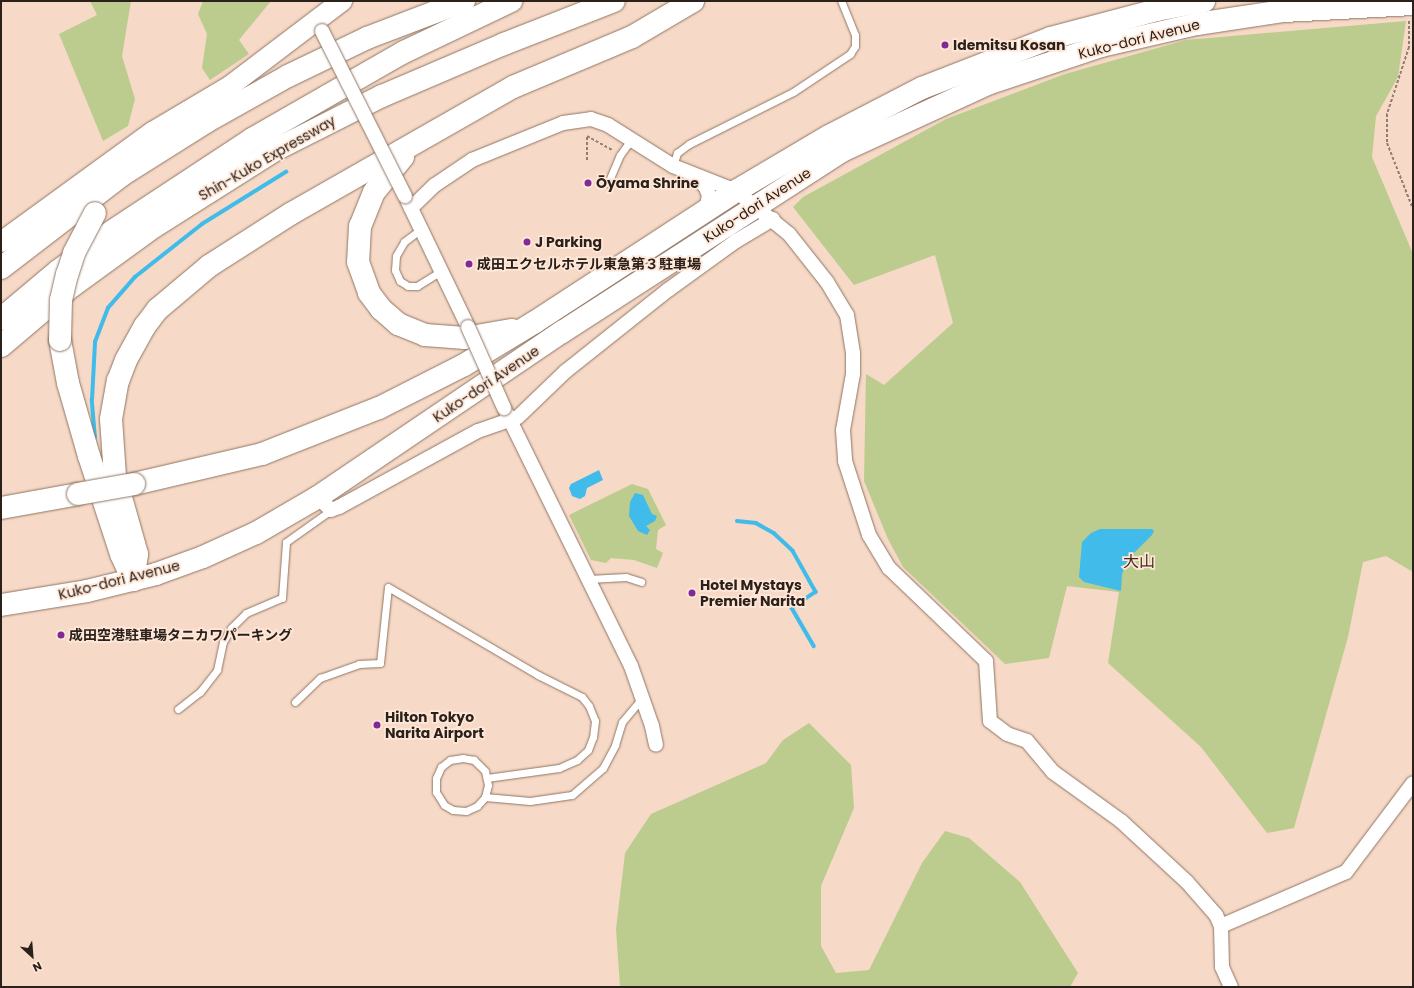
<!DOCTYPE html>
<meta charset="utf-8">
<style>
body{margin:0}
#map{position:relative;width:1414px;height:988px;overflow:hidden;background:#f6d9c6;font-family:Poppins,"Noto Sans JP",sans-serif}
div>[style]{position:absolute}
.green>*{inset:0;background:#bbcc8e}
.water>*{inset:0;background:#40bbea}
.stream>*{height:3.5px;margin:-1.75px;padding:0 1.75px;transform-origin:1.75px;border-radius:1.75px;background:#40bbea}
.path>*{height:2px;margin-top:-1px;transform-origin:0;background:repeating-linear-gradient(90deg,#907d70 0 3px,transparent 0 5px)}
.roads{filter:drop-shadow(0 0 1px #8f7564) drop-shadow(0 0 1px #8f7564)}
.lane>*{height:7px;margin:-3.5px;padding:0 3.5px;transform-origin:3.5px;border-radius:3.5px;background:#fff}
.street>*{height:14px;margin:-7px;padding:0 7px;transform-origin:7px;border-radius:7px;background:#fff}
.secondary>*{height:20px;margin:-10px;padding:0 10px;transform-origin:10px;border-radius:10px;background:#fff}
.highway>*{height:22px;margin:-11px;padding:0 11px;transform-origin:11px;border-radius:11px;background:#fff}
.bridges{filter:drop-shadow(0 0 1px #8f7564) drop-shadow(0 0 1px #8f7564)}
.street-bridge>*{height:14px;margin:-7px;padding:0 7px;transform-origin:7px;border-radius:7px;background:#fff}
.highway-bridge>*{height:22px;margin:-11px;padding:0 11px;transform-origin:11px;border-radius:11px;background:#fff}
.dots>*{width:11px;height:11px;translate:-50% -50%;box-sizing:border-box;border:2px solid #ffe7d8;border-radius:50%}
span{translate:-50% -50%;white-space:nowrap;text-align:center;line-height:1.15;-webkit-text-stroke:3.5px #ffe7d8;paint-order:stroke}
.street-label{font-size:14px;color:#2b211a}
.poi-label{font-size:14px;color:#2b211a;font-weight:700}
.left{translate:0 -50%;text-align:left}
.quarter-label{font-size:16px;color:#442d1e}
.frame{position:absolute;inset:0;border:2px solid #2b211a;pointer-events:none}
.north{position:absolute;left:12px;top:936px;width:40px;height:40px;-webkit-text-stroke:3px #ffe7d8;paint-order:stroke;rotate:154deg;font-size:11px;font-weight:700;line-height:16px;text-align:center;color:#2b211a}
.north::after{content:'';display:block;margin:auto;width:14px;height:18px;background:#2b211a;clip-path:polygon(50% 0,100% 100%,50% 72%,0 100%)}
</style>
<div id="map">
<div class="green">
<div style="clip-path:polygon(90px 1px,131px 1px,122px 56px,135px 99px,128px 126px,103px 141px,59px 34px,97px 15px)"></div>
<div style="clip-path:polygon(203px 1px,271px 1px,239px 40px,249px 54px,210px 80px,202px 68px,207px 34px,198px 14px)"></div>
<div style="clip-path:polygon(1406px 21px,1398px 77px,1376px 116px,1372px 157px,1413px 254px,1413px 572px,1386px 556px,1363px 562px,1348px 637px,1294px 828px,1267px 833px,1201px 747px,1108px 663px,1119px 592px,1067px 586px,1049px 658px,1005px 664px,903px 567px,888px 539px,864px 481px,866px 374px,884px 385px,953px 323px,935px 255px,854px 285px,793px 207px,803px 197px,946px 119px,1065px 74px,1186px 40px)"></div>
<div style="clip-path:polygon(632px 484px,648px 489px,666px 525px,658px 530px,656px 549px,663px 553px,657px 568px,634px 560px,611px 558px,606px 563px,591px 560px,569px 515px)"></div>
<div style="clip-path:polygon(809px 723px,851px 765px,854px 808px,821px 886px,821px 946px,836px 973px,869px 970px,922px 863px,945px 831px,969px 838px,1020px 882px,1078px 973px,1070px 987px,620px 987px,616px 929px,625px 853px,651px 814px,766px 763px,783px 740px)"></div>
</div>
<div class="water">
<div style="clip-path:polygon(599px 470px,603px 480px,587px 488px,585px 496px,580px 499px,572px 496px,569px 488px,571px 484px)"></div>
<div style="clip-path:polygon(635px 493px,643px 495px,652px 514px,657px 516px,655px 521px,646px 526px,650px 530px,647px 535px,638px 531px,629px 516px,630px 502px)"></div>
<div style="clip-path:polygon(1100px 529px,1152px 529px,1154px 531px,1152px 535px,1130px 557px,1122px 574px,1121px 591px,1084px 582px,1079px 577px,1082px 542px,1091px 533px)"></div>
</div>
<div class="stream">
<div style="left:95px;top:438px;width:38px;rotate:-95deg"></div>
<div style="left:92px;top:400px;width:58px;rotate:-87deg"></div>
<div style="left:95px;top:342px;width:36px;rotate:-69deg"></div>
<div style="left:108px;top:308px;width:41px;rotate:-48.9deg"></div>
<div style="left:135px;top:277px;width:85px;rotate:-38.3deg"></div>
<div style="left:202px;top:224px;width:99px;rotate:-31.8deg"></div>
<div style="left:737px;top:521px;width:19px;rotate:6deg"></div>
<div style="left:756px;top:523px;width:21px;rotate:29deg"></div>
<div style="left:774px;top:533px;width:26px;rotate:43deg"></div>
<div style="left:793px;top:551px;width:47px;rotate:60.7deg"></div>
<div style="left:816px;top:592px;width:29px;rotate:146deg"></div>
<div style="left:792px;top:608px;width:44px;rotate:59.9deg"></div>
</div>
<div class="path">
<div style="left:1409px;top:21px;width:26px;rotate:90deg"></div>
<div style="left:1409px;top:47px;width:71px;rotate:108.2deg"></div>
<div style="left:1387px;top:114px;width:29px;rotate:90deg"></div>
<div style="left:1387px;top:143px;width:71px;rotate:68.5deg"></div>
<div style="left:587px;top:160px;width:24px;rotate:-90deg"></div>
<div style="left:587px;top:136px;width:29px;rotate:29deg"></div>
</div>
<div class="roads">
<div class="lane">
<div style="left:673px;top:166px;width:14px;rotate:-73deg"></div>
<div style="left:677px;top:153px;width:15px;rotate:-37deg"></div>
<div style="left:689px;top:144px;width:116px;rotate:-26.6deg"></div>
<div style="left:793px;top:92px;width:69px;rotate:-33.7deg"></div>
<div style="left:850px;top:54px;width:9px;rotate:-58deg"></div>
<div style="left:855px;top:46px;width:11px;rotate:-90deg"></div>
<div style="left:855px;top:35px;width:37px;rotate:-112deg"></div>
<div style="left:608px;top:183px;width:30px;rotate:-67deg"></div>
<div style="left:620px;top:155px;width:19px;rotate:-54deg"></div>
<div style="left:421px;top:229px;width:21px;rotate:143deg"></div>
<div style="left:404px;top:242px;width:16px;rotate:120deg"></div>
<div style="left:396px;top:256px;width:14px;rotate:94deg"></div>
<div style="left:395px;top:270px;width:12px;rotate:66deg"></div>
<div style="left:400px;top:281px;width:9px;rotate:32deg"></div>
<div style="left:408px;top:286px;width:9px"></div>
<div style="left:417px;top:286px;width:28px;rotate:-32deg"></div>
<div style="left:588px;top:579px;width:38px;rotate:-3deg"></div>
<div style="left:626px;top:577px;width:16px;rotate:18deg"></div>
<div style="left:295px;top:702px;width:35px;rotate:-44deg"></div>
<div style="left:320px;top:678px;width:41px;rotate:-19.7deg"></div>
<div style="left:359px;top:664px;width:21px;rotate:-3deg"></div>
<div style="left:380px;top:663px;width:76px;rotate:-84deg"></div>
<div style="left:388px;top:587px;width:174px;rotate:30.4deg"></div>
<div style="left:538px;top:675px;width:49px;rotate:26.6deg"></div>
<div style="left:582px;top:697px;width:11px;rotate:52deg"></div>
<div style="left:589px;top:706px;width:16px;rotate:68deg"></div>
<div style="left:595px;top:721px;width:16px;rotate:97deg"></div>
<div style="left:593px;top:737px;width:14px;rotate:111deg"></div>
<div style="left:588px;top:750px;width:15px;rotate:138deg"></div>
<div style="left:577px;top:760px;width:20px;rotate:156deg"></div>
<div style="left:559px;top:768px;width:73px;rotate:172.1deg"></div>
<div style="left:178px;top:709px;width:28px;rotate:-38deg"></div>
<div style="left:200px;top:692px;width:28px;rotate:-52deg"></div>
<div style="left:217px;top:670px;width:29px;rotate:-78deg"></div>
<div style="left:223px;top:642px;width:16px;rotate:-60deg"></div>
<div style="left:231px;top:628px;width:21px;rotate:-45deg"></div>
<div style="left:246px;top:613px;width:39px;rotate:-23deg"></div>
<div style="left:282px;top:598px;width:56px;rotate:-85.9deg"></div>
<div style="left:286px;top:542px;width:55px;rotate:-35.4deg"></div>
<div style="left:485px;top:797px;width:12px;rotate:-76deg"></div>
<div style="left:488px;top:785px;width:14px;rotate:-102deg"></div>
<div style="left:485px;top:771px;width:16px;rotate:-135deg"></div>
<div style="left:474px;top:760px;width:11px;rotate:-170deg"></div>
<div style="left:463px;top:758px;width:13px;rotate:171deg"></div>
<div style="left:450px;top:760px;width:11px;rotate:142deg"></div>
<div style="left:441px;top:767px;width:12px;rotate:114deg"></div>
<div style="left:436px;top:778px;width:14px;rotate:90deg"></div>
<div style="left:436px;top:792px;width:15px;rotate:58deg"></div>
<div style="left:444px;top:805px;width:10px;rotate:29deg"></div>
<div style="left:453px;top:810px;width:13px;rotate:4deg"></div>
<div style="left:466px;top:811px;width:12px;rotate:-24deg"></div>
<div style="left:477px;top:806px;width:12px;rotate:-48deg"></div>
<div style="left:485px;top:797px;width:45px;rotate:5.1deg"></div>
<div style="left:530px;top:801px;width:42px;rotate:-8.1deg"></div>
<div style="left:572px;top:795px;width:41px;rotate:-41.1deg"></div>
<div style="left:603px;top:768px;width:26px;rotate:-62deg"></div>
<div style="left:615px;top:745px;width:24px;rotate:-73deg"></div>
<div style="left:622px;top:722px;width:31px;rotate:-50deg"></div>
</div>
<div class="street">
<div style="left:694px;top:177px;width:14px;rotate:39deg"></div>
<div style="left:705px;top:186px;width:10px;rotate:66deg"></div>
<div style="left:709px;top:195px;width:16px;rotate:101deg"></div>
<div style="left:407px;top:200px;width:141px;rotate:64.3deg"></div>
<div style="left:411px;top:208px;width:33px;rotate:-44deg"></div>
<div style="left:435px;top:185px;width:45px;rotate:-34deg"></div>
<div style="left:472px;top:160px;width:98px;rotate:-22.1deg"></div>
<div style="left:563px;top:123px;width:28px;rotate:-8deg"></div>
<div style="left:591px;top:119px;width:18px;rotate:19deg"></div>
<div style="left:608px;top:125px;width:77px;rotate:32.2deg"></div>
<div style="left:673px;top:166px;width:68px;rotate:21.6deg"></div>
<div style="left:736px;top:191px;width:68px;rotate:39.1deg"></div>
<div style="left:789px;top:234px;width:61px;rotate:51.6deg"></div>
<div style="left:827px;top:282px;width:39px;rotate:59deg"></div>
<div style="left:847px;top:315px;width:38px;rotate:81deg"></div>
<div style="left:853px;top:353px;width:21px;rotate:90deg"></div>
<div style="left:853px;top:374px;width:57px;rotate:100.1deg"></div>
<div style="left:843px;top:430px;width:31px;rotate:86deg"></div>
<div style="left:845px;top:461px;width:78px;rotate:72deg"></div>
<div style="left:869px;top:535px;width:39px;rotate:59deg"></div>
<div style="left:889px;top:568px;width:134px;rotate:43.8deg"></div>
<div style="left:986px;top:661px;width:60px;rotate:86.2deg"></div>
<div style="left:990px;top:721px;width:21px;rotate:37deg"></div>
<div style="left:1007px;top:734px;width:21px;rotate:19deg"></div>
<div style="left:1027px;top:741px;width:40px;rotate:50deg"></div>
<div style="left:1053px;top:772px;width:84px;rotate:35.8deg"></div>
<div style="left:1121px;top:821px;width:90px;rotate:42.7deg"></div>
<div style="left:1187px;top:882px;width:44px;rotate:48.7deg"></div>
<div style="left:1216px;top:915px;width:12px;rotate:66deg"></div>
<div style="left:1221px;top:926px;width:41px;rotate:88.6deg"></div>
<div style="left:1222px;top:967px;width:22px;rotate:66deg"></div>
<div style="left:506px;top:412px;width:283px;rotate:63.8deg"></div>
<div style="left:631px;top:666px;width:64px;rotate:70.7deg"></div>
<div style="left:652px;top:726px;width:19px;rotate:78deg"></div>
<div style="left:318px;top:497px;width:18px;rotate:45deg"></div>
<div style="left:331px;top:510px;width:9px;rotate:-21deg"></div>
<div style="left:339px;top:507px;width:158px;rotate:-28.7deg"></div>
<div style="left:478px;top:431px;width:42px;rotate:-19.3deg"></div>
<div style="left:518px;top:417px;width:66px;rotate:-43.8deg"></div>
<div style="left:566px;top:371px;width:130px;rotate:-38.5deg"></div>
<div style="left:668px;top:290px;width:84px;rotate:-35.8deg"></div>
<div style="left:736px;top:241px;width:43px;rotate:-30.7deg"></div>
<div style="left:1221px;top:926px;width:136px;rotate:-23.4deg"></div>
<div style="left:1346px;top:872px;width:111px;rotate:-53deg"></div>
</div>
<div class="secondary">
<div style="left:1px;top:242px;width:189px;rotate:-36deg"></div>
<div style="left:154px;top:131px;width:88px;rotate:-30.6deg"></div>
<div style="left:230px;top:86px;width:141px;rotate:-37.2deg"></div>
</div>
<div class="highway">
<div style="left:403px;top:157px;width:45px;rotate:129.6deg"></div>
<div style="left:374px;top:192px;width:37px;rotate:112deg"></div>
<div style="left:360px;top:226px;width:36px;rotate:93deg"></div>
<div style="left:358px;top:262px;width:33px;rotate:70deg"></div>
<div style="left:369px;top:293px;width:20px;rotate:53deg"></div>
<div style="left:381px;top:309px;width:23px;rotate:41deg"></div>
<div style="left:398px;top:324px;width:29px;rotate:22deg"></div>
<div style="left:425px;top:335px;width:40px;rotate:4.3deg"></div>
<div style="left:465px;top:338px;width:48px;rotate:-9.7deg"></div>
<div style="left:1px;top:268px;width:153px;rotate:-37.5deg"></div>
<div style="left:122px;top:175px;width:99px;rotate:-32.2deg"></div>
<div style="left:206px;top:122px;width:94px;rotate:-29.3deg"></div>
<div style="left:288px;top:76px;width:88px;rotate:-25.7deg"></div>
<div style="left:367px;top:38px;width:104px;rotate:-20.9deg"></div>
<div style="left:1px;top:319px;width:75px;rotate:-40.1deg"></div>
<div style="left:58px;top:271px;width:59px;rotate:-36.7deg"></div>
<div style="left:105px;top:236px;width:176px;rotate:-33.4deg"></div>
<div style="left:252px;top:139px;width:175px;rotate:-29.8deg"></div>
<div style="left:404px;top:52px;width:119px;rotate:-25.5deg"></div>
<div style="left:60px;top:340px;width:44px;rotate:79.5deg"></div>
<div style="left:68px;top:383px;width:76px;rotate:74deg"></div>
<div style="left:89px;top:456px;width:103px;rotate:71.9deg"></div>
<div style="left:121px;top:554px;width:29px;rotate:65deg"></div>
<div style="left:1px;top:346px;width:93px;rotate:-40.2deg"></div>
<div style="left:72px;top:286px;width:102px;rotate:-35.9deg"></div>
<div style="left:155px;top:226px;width:142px;rotate:-32.3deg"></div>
<div style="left:275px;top:150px;width:120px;rotate:-26.8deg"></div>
<div style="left:382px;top:96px;width:133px;rotate:-23.1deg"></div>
<div style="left:504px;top:44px;width:118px;rotate:-21.4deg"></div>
<div style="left:134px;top:484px;width:131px;rotate:-13.2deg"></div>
<div style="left:262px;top:454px;width:126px;rotate:-21.5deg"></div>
<div style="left:379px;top:408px;width:95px;rotate:-26.8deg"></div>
<div style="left:464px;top:365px;width:83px;rotate:-31.2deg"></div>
<div style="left:535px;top:322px;width:240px;rotate:-33.1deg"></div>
<div style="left:736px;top:191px;width:108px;rotate:-30.6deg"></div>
<div style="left:829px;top:136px;width:105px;rotate:-27.3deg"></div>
<div style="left:922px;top:88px;width:138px;rotate:-21.2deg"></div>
<div style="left:1051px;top:38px;width:110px;rotate:-14.8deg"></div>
<div style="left:1157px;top:10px;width:48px;rotate:-10.8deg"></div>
<div style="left:1px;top:508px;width:78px;rotate:-10.3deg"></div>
<div style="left:133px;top:580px;width:26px;rotate:-81deg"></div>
<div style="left:137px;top:554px;width:81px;rotate:-105.8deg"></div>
<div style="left:115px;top:476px;width:57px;rotate:-94deg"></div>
<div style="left:111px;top:419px;width:39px;rotate:-80deg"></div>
<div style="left:118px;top:381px;width:22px;rotate:-69deg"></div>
<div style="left:126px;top:360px;width:39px;rotate:-61deg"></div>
<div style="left:145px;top:326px;width:21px;rotate:-53deg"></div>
<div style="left:158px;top:309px;width:67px;rotate:-40.1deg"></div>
<div style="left:209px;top:266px;width:98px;rotate:-32.6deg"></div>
<div style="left:292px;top:213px;width:254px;rotate:-29.7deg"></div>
<div style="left:513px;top:87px;width:129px;rotate:-22.8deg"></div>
<div style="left:632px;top:37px;width:71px;rotate:-30.5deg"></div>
<div style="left:1px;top:605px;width:87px;rotate:-9.2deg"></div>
<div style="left:87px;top:591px;width:71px;rotate:-13.8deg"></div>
<div style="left:156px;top:574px;width:50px;rotate:-19.9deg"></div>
<div style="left:203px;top:557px;width:58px;rotate:-24.4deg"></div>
<div style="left:256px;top:533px;width:72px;rotate:-30.1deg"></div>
<div style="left:318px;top:497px;width:295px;rotate:-34.1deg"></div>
<div style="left:562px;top:332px;width:333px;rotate:-32.9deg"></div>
<div style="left:842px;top:151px;width:163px;rotate:-24.7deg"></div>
<div style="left:990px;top:83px;width:117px;rotate:-18.4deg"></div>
<div style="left:1101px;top:46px;width:98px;rotate:-12.9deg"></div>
<div style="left:1197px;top:24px;width:88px;rotate:-8.5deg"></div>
<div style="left:1284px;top:11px;width:129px;rotate:-3.1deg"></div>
</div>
</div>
<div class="bridges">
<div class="street-bridge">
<div style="left:322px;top:31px;width:185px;rotate:63.3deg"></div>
<div style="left:468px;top:327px;width:89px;rotate:66deg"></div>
</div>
<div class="highway-bridge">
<div style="left:60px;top:340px;width:40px;rotate:-88.6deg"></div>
<div style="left:61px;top:300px;width:26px;rotate:-77deg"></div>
<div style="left:67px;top:275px;width:23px;rotate:-72deg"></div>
<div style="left:74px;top:253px;width:45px;rotate:-62.3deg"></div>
<div style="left:78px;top:494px;width:57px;rotate:-10.1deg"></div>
</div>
</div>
<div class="dots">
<div style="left:945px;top:45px;background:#802997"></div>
<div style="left:588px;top:183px;background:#802997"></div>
<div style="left:527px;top:242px;background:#802997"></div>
<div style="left:469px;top:264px;background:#802997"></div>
<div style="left:692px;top:593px;background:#802997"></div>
<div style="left:61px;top:635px;background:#802997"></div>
<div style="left:377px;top:725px;background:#802997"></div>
</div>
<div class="street-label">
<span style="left:1139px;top:39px;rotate:-14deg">Kuko-dori Avenue</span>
<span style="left:267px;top:158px;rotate:-30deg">Shin-Kuko Expressway</span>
<span style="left:757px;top:205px;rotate:-33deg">Kuko-dori Avenue</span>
<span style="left:486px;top:384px;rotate:-34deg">Kuko-dori Avenue</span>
<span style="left:119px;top:580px;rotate:-14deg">Kuko-dori Avenue</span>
</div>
<div class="poi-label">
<span class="left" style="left:953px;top:45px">Idemitsu Kosan</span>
<span class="left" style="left:596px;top:183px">Ōyama Shrine</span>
<span class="left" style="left:535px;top:242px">J Parking</span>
<span class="left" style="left:477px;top:264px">成田エクセルホテル東急第３駐車場</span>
<span class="left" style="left:700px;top:593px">Hotel Mystays<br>Premier Narita</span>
<span class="left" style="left:69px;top:635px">成田空港駐車場タニカワパーキング</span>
<span class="left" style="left:385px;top:725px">Hilton Tokyo<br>Narita Airport</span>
</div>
<div class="quarter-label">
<span style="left:1139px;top:562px">大山</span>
</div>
<div class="frame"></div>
<div class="north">N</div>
</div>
